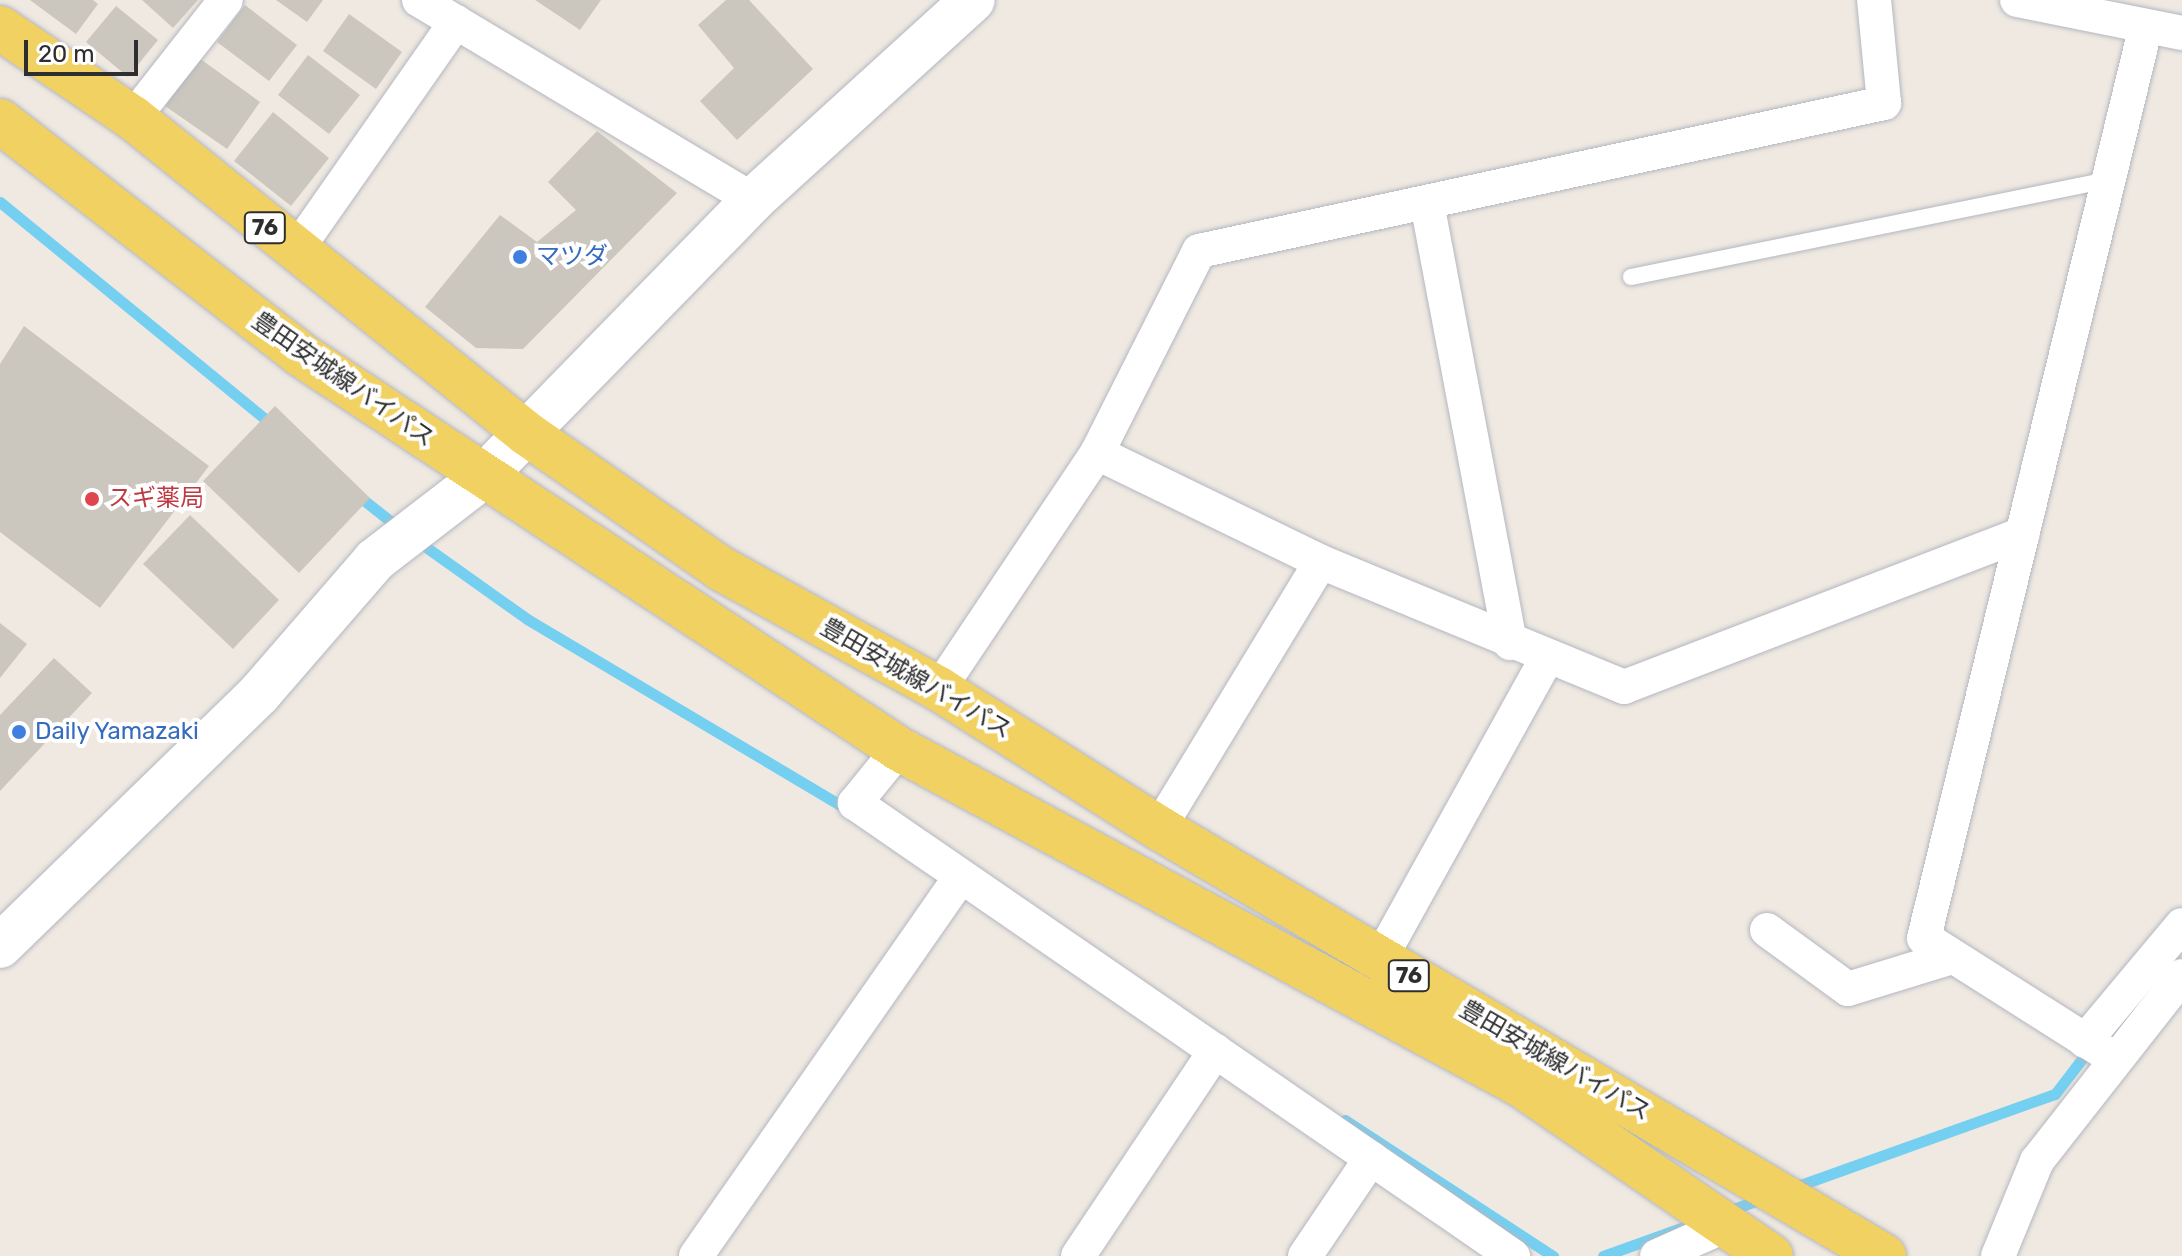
<!DOCTYPE html>
<meta charset="utf-8">
<style>
body{margin:0}
#map{position:relative;width:2182px;height:1256px;overflow:hidden;background:#efe9e1;font-family:Rubik,"Noto Sans JP",sans-serif}
div>[style]{position:absolute}
.stream>*{height:11px;margin:-5.5px;padding:0 5.5px;transform-origin:5.5px;border-radius:5.5px;background:#75cff0}
.building>*{inset:0;background:#cbc7bf}
.roads{filter:drop-shadow(0 0 2px #b4b7c1) drop-shadow(0 0 2px #b4b7c1)}
.lane>*{height:16px;margin:-8px;padding:0 8px;transform-origin:8px;border-radius:8px;background:#fff}
.street>*{height:34px;margin:-17px;padding:0 17px;transform-origin:17px;border-radius:17px;background:#fff}
.secondary>*{height:44px;margin:-22px;padding:0 22px;transform-origin:22px;border-radius:22px;background:#fff}
.primary>*{height:44px;margin:-22px;padding:0 22px;transform-origin:22px;border-radius:22px;background:#f2d163}
.dots>*{width:22px;height:22px;translate:-50% -50%;box-sizing:border-box;border:4px solid #fff;border-radius:50%}
span{translate:-50% -50%;white-space:nowrap;text-align:center;line-height:1.15;-webkit-text-stroke:8px #fff;paint-order:stroke}
.shield-label span{padding:2px 6px;background:#fff;border:2px solid;border-radius:6px;-webkit-text-stroke-width:0}
.shield-label{font-size:22px;color:#2e2e2e;font-weight:700}
.shop-label{font-size:24px;color:#366cbe}
.left{translate:0 -50%;text-align:left}
.street-label{font-size:24px;color:#2e2e2e}
.health-label{font-size:24px;color:#be3a42}
.scale{position:absolute;left:24px;top:40px;width:114px;height:36px;box-sizing:border-box;border:4px solid #2e2e2e;border-top:0;padding-left:10px;font-size:24px;line-height:28px;white-space:nowrap;color:#2e2e2e;-webkit-text-stroke:6px #fff;paint-order:stroke}
</style>
<div id="map">
<div class="stream">
<div style="left:0;top:202px;width:355px;rotate:39.3deg"></div>
<div style="left:356px;top:494px;width:55px;rotate:38.3deg"></div>
<div style="left:416px;top:540px;width:136px;rotate:35.4deg"></div>
<div style="left:527px;top:619px;width:374px;rotate:30.7deg"></div>
<div style="left:1345px;top:1120px;width:249px;rotate:33.2deg"></div>
<div style="left:1792px;top:1188px;width:279px;rotate:-19.7deg"></div>
<div style="left:2055px;top:1094px;width:59px;rotate:-52.5deg"></div>
<div style="left:1728px;top:1211px;width:38px;rotate:-20deg"></div>
<div style="left:1603px;top:1256px;width:83px;rotate:-19.7deg"></div>
</div>
<div class="building">
<div style="clip-path:polygon(30px 0,93px 0,98px 4px,76px 34px)"></div>
<div style="clip-path:polygon(142px 0,198px 0,173px 28px)"></div>
<div style="clip-path:polygon(276px 0,323px 0,307px 22px)"></div>
<div style="clip-path:polygon(535px 0,601px 0,580px 30px)"></div>
<div style="clip-path:polygon(726px 0,749px 0,813px 69px,737px 140px,700px 101px,734px 68px,698px 25px)"></div>
<div style="clip-path:polygon(245px 5px,297px 45px,269px 81px,217px 42px)"></div>
<div style="clip-path:polygon(116px 6px,158px 40px,128px 77px,86px 42px)"></div>
<div style="clip-path:polygon(349px 14px,402px 52px,376px 89px,323px 51px)"></div>
<div style="clip-path:polygon(308px 55px,360px 95px,329px 134px,278px 95px)"></div>
<div style="clip-path:polygon(199px 58px,260px 102px,227px 149px,165px 106px)"></div>
<div style="clip-path:polygon(273px 112px,329px 158px,291px 206px,234px 161px)"></div>
<div style="clip-path:polygon(597px 131px,677px 193px,523px 349px,476px 348px,425px 307px,500px 215px,537px 242px,576px 210px,548px 182px)"></div>
<div style="clip-path:polygon(24px 326px,209px 466px,100px 608px,0 532px,0 364px)"></div>
<div style="clip-path:polygon(275px 406px,370px 498px,299px 573px,203px 481px)"></div>
<div style="clip-path:polygon(190px 515px,279px 600px,233px 649px,143px 564px)"></div>
<div style="clip-path:polygon(0 623px,27px 644px,0 678px)"></div>
<div style="clip-path:polygon(54px 658px,92px 693px,0 791px,0 715px)"></div>
</div>
<div class="roads">
<div class="lane">
<div style="left:1631px;top:277px;width:488px;rotate:-11.5deg"></div>
</div>
<div class="street">
<div style="left:419px;top:0;width:389px;rotate:30.9deg"></div>
<div style="left:2017px;top:0;width:168px;rotate:11.3deg"></div>
<div style="left:133px;top:118px;width:150px;rotate:-51.8deg"></div>
<div style="left:1427px;top:203px;width:448px;rotate:79.3deg"></div>
<div style="left:295px;top:252px;width:281px;rotate:-55deg"></div>
<div style="left:1097px;top:453px;width:226px;rotate:-63.2deg"></div>
<div style="left:1199px;top:251px;width:701px;rotate:-12.19deg"></div>
<div style="left:1884px;top:103px;width:103px;rotate:-95.5deg"></div>
<div style="left:939px;top:689px;width:284px;rotate:-56.2deg"></div>
<div style="left:1097px;top:453px;width:249px;rotate:25.9deg"></div>
<div style="left:1321px;top:562px;width:328px;rotate:22.4deg"></div>
<div style="left:1624px;top:687px;width:427px;rotate:-21deg"></div>
<div style="left:899px;top:749px;width:70px;rotate:129.2deg"></div>
<div style="left:855px;top:803px;width:799px;rotate:34.55deg"></div>
<div style="left:1159px;top:828px;width:311px;rotate:-58.7deg"></div>
<div style="left:1767px;top:930px;width:100px;rotate:36.1deg"></div>
<div style="left:1848px;top:989px;width:109px;rotate:-17.1deg"></div>
<div style="left:1380px;top:959px;width:342px;rotate:-61deg"></div>
<div style="left:2085px;top:1041px;width:151px;rotate:-50.1deg"></div>
<div style="left:2115px;top:1059px;width:226px;rotate:-147.6deg"></div>
<div style="left:1924px;top:938px;width:935px;rotate:-76.32deg"></div>
<div style="left:696px;top:1256px;width:460px;rotate:-55.1deg"></div>
<div style="left:1078px;top:1256px;width:247px;rotate:-56.2deg"></div>
<div style="left:1305px;top:1256px;width:118px;rotate:-56deg"></div>
<div style="left:1657px;top:1256px;width:71px;rotate:-24deg"></div>
<div style="left:1998px;top:1256px;width:103px;rotate:-67.7deg"></div>
<div style="left:2037px;top:1161px;width:235px;rotate:-51.9deg"></div>
</div>
<div class="secondary">
<div style="left:0;top:946px;width:361px;rotate:-44.2deg"></div>
<div style="left:259px;top:694px;width:177px;rotate:-49.1deg"></div>
<div style="left:375px;top:560px;width:138px;rotate:-37.6deg"></div>
<div style="left:484px;top:476px;width:385px;rotate:-45.7deg"></div>
<div style="left:753px;top:200px;width:297px;rotate:-42.3deg"></div>
</div>
<div class="primary">
<div style="left:0;top:28px;width:161px;rotate:34.1deg"></div>
<div style="left:133px;top:118px;width:504px;rotate:38.71deg"></div>
<div style="left:526px;top:433px;width:236px;rotate:34.8deg"></div>
<div style="left:720px;top:568px;width:250px;rotate:28.9deg"></div>
<div style="left:939px;top:689px;width:260px;rotate:32.3deg"></div>
<div style="left:1159px;top:828px;width:842px;rotate:30.56deg"></div>
<div style="left:0;top:121px;width:380px;rotate:37.8deg"></div>
<div style="left:300px;top:354px;width:718px;rotate:33.4deg"></div>
<div style="left:899px;top:749px;width:707px;rotate:28.38deg"></div>
<div style="left:1521px;top:1085px;width:303px;rotate:34.4deg"></div>
</div>
</div>
<div class="dots">
<div style="left:520px;top:257px;background:#3f7fe0"></div>
<div style="left:92px;top:499px;background:#e0444e"></div>
<div style="left:19px;top:732px;background:#3f7fe0"></div>
</div>
<div class="shield-label">
<span style="left:265px;top:228px">76</span>
<span style="left:1409px;top:976px">76</span>
</div>
<div class="shop-label">
<span class="left" style="left:536px;top:257px">マツダ</span>
<span class="left" style="left:35px;top:732px">Daily Yamazaki</span>
</div>
<div class="street-label">
<span style="left:343px;top:380px;rotate:35deg">豊田安城線バイパス</span>
<span style="left:916px;top:679px;rotate:30deg">豊田安城線バイパス</span>
<span style="left:1555px;top:1061px;rotate:30deg">豊田安城線バイパス</span>
</div>
<div class="health-label">
<span class="left" style="left:108px;top:499px">スギ薬局</span>
</div>
<div class="scale">20 m</div>
</div>
